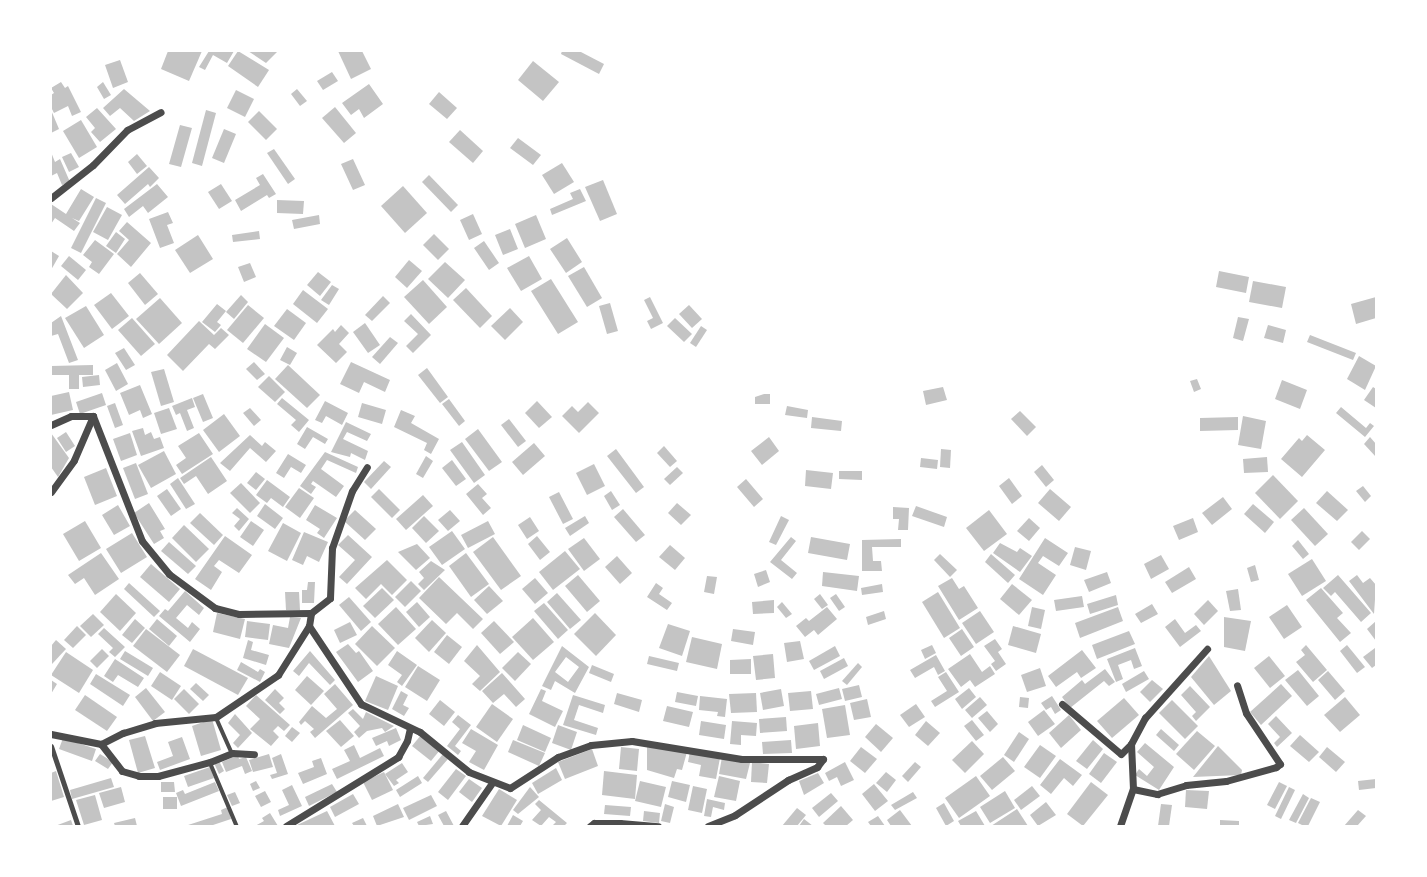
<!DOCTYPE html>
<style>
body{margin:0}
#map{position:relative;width:1427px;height:877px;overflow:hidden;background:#fff;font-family:Overpass,sans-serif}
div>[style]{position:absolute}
.building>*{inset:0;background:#c4c4c4}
.service>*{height:3.5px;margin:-1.75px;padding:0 1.75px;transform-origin:1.75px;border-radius:1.75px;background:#4c4c4c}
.pedestrian>*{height:5px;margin:-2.5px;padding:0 2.5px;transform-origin:2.5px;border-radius:2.5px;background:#4c4c4c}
.minor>*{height:7px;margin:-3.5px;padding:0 3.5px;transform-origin:3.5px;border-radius:3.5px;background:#4c4c4c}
span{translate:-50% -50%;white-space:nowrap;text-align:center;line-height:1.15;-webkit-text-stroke:6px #fff;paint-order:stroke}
.frame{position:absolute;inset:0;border:52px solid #fff;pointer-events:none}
</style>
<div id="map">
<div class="building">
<div style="clip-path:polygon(168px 51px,202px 51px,189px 81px,161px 69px)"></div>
<div style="clip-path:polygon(209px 51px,234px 51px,227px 63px,213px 55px,205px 70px,199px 67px)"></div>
<div style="clip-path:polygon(238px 51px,269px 70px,258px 87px,228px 66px)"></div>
<div style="clip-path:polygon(248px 51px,278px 51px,266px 63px)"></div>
<div style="clip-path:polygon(338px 51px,362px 51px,371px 69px,351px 79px)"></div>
<div style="clip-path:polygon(562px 51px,579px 51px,604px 64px,599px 74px,561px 54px)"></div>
<div style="clip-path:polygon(120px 60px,128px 82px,113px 88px,105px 65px)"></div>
<div style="clip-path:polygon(533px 61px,559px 82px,543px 101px,518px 80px)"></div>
<div style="clip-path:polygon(332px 72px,338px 81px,323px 90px,317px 81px)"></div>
<div style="clip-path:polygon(61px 82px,65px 88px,68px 86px,81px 112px,72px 116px,68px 106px,54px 113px,51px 107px,51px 95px,54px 93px,51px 88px)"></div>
<div style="clip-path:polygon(103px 82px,111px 95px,104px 99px,97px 87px)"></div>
<div style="clip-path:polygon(369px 84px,383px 104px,364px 118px,359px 109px,351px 115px,342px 103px)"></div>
<div style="clip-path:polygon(124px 89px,150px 111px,134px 121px,120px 108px,110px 116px,103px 108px)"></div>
<div style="clip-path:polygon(297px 89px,307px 101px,300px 106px,291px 94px)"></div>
<div style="clip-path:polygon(236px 90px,254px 99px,245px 117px,227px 108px)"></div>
<div style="clip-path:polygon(439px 92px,457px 108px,447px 119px,429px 104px)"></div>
<div style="clip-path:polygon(335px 107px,356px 133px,344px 143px,322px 118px)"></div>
<div style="clip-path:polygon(97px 108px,116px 129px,100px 142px,91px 132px,95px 128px,86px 117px)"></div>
<div style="clip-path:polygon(51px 110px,59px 129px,51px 133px)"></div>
<div style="clip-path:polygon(206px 110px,216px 113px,202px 166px,192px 163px)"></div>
<div style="clip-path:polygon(259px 111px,277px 129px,266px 140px,248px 122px)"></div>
<div style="clip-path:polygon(81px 120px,97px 147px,79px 158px,63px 131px)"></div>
<div style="clip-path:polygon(180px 125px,192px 128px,181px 167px,169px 164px)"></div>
<div style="clip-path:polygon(224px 129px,236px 134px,224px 163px,212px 158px)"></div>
<div style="clip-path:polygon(460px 130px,483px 151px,473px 163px,449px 142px)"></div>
<div style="clip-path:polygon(518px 138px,541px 155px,533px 165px,510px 148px)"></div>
<div style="clip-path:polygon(274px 149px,295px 179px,288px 184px,267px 153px)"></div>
<div style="clip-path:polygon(51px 152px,55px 162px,60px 159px,70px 182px,62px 185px,57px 173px,51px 176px)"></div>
<div style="clip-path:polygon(71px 153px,79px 167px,69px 172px,62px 157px)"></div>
<div style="clip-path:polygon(137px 154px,147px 166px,137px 174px,128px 162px)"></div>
<div style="clip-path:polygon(353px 159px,365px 185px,353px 190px,341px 164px)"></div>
<div style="clip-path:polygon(562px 163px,574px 182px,554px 194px,542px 175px)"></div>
<div style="clip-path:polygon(149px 167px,159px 178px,150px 187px,148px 184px,125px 204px,117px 195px)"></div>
<div style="clip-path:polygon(263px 174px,276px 194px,269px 198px,267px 195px,241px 211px,235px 200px,260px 185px,256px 178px)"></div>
<div style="clip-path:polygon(429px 175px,458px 205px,451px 212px,422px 182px)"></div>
<div style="clip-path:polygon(603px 180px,617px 214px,600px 221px,585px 187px)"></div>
<div style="clip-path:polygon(157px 184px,168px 197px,148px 213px,143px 206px,129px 217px,124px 209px)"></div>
<div style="clip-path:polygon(221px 184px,232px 201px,219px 209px,208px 192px)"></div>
<div style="clip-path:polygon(403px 186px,427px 213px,405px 233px,381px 206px)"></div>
<div style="clip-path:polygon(81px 189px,94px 197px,79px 221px,72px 218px,80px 223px,74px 231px,55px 218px,51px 224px,51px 204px,66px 214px)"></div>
<div style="clip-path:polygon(580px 189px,586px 201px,552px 215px,550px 209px,573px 199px,570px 193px)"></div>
<div style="clip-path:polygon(96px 198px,106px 203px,81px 253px,71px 248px)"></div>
<div style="clip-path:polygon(277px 200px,304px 201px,303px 214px,277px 213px)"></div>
<div style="clip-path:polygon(107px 207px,122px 215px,108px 240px,93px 232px)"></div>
<div style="clip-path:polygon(168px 212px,173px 223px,167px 225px,174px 243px,160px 248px,149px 219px)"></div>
<div style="clip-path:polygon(473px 214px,482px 234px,469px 240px,460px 220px)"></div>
<div style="clip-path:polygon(319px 215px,320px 224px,294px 229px,292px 220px)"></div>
<div style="clip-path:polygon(536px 215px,546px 239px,525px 248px,515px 224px)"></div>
<div style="clip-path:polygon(127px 222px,151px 243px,131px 267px,117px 254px,129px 240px,119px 231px)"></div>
<div style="clip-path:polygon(510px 229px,518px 249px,503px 255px,495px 235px)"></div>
<div style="clip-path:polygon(259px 231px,260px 239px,233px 242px,232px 235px)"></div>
<div style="clip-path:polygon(116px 232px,125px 239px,116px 253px,106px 246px)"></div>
<div style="clip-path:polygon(434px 234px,449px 249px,438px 260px,423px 245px)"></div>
<div style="clip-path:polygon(198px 235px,213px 259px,190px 273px,175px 250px)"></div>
<div style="clip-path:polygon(567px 238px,582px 262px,566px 273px,550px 249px)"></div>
<div style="clip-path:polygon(95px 240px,114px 254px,99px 274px,89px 267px,92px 262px,83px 255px)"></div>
<div style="clip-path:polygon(484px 241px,499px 263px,489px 270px,474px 248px)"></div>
<div style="clip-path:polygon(51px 251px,59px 256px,51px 270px)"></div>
<div style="clip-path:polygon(69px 256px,86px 270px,78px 280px,61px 266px)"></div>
<div style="clip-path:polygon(529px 256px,542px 279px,521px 291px,507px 268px)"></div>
<div style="clip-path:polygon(409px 260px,422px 271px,407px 288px,395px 277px)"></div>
<div style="clip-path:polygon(445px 262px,465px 280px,448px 298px,428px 279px)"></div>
<div style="clip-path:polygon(250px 263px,256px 277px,244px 282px,238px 267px)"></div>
<div style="clip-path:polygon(584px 267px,602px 298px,587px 307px,568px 276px)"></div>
<div style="clip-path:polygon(1219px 271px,1249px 277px,1246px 293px,1216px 287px)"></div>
<div style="clip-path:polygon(318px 272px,331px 282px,320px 296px,307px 285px)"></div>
<div style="clip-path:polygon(140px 273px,158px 294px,145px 305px,128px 283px)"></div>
<div style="clip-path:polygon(66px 275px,83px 293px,67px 309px,51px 294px)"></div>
<div style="clip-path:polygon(551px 279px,578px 322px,558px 334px,531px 291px)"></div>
<div style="clip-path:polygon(423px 280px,447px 307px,429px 324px,404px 297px)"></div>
<div style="clip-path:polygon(1253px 281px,1286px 287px,1282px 308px,1249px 302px)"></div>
<div style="clip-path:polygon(332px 285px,339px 289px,329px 305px,321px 300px)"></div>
<div style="clip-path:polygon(466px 288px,492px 316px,480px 328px,453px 300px)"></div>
<div style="clip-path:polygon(303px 290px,328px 309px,317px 323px,293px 304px)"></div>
<div style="clip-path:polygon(111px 293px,129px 316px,112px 329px,94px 305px)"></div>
<div style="clip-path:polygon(241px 295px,248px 302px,234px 319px,226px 312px)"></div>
<div style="clip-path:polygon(383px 296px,390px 303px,372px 321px,365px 315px)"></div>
<div style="clip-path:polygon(650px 297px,663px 323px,651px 329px,647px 321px,653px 318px,644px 300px)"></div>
<div style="clip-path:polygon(1376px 297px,1376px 318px,1356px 324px,1351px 304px)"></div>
<div style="clip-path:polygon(160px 298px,182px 323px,159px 344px,136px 319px)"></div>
<div style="clip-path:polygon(610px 303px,618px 331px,607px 334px,599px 306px)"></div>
<div style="clip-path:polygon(217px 304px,226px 311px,217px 322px,221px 325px,215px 332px,202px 322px)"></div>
<div style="clip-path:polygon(248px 305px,264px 318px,243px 343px,227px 330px)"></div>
<div style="clip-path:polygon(689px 305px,702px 319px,692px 328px,679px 314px)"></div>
<div style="clip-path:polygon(86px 306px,104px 335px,84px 348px,65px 318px)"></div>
<div style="clip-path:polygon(510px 308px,523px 322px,505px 340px,491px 326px)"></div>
<div style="clip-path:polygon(287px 309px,306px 323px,294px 340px,274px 326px)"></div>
<div style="clip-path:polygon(411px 314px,431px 335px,413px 353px,406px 346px,418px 334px,404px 321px)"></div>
<div style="clip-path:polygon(61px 316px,78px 360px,69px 363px,58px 334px,51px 336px,51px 323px)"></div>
<div style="clip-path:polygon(1238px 317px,1249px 319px,1243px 341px,1233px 338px)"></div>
<div style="clip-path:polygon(132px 318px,155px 344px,141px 356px,118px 330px)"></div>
<div style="clip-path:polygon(675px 318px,692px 334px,684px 342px,667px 326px)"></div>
<div style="clip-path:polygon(199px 321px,214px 335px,221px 328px,229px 335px,215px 349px,209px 344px,183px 371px,167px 355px)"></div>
<div style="clip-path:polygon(365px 323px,380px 345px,368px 353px,353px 332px)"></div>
<div style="clip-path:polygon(265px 324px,284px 338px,266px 362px,247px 349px)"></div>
<div style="clip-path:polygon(341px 325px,349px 333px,339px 344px,347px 352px,336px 363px,317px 345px,333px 329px,335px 332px)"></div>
<div style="clip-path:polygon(1268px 325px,1286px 330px,1283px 343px,1264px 338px)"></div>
<div style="clip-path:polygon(701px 326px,707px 330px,696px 347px,690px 343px)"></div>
<div style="clip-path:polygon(1310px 335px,1356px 353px,1353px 360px,1307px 342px)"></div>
<div style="clip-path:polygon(390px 337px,398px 343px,380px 364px,372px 357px)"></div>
<div style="clip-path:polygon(287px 347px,297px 353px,290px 365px,280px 360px)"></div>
<div style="clip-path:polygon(124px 348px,135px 365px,126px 370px,115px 353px)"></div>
<div style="clip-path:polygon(1359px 356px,1376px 366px,1365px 390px,1347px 379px)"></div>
<div style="clip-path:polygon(254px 362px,265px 374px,257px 380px,246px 369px)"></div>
<div style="clip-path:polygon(351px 362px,390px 380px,385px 392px,364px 382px,359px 393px,340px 384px)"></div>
<div style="clip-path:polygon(117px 363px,128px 384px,116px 391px,105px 370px)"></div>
<div style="clip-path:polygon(93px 365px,93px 375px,79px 375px,79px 389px,69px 389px,69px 375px,51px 375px,51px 366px)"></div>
<div style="clip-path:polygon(288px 365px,320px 395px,307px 408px,275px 379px)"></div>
<div style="clip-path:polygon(427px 368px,448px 397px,440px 403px,418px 375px)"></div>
<div style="clip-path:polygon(164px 369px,174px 402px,161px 406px,151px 372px)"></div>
<div style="clip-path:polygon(99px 375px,100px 385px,83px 387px,82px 377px)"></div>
<div style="clip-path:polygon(269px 376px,285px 392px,275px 402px,258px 387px)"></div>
<div style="clip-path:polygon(1197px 379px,1201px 389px,1194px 392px,1190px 381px)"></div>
<div style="clip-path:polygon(1282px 380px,1307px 390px,1300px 409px,1275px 399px)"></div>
<div style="clip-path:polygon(140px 385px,152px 414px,143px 418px,140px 410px,129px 415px,120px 393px)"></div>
<div style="clip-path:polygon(943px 387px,947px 400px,926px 405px,923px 391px)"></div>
<div style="clip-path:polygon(1373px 387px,1376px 389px,1376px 408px,1364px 400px)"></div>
<div style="clip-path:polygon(69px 392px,73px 410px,51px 415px,51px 396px)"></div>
<div style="clip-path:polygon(102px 393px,106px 405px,80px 414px,76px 402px)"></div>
<div style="clip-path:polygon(203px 394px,213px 418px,203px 422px,193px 398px)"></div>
<div style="clip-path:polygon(764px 394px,770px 394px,770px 404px,755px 404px,755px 397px)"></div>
<div style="clip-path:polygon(192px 398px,195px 407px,187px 410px,194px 428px,187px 431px,180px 413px,176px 415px,172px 406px)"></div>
<div style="clip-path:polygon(282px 398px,309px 420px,299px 432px,291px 425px,296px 420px,277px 404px)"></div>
<div style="clip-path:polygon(449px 399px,465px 421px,459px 426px,442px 404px)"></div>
<div style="clip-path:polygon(325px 401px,348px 413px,342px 425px,326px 416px,322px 423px,315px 420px)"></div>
<div style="clip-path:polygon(537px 401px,552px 417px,539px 428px,525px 413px)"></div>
<div style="clip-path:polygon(588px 402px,599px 413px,579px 433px,562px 416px,572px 406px,578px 412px)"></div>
<div style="clip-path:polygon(115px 403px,123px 425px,115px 428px,107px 406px)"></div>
<div style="clip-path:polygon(362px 403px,386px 410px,382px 424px,358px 417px)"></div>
<div style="clip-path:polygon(787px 406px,808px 410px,807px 418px,785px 415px)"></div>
<div style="clip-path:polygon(1341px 407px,1366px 428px,1370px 423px,1374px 426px,1365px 437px,1336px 413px)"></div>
<div style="clip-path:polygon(169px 408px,177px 429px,161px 434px,154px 413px)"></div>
<div style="clip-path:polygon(250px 408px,261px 420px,254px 426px,243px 413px)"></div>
<div style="clip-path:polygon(401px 410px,415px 416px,411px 423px,439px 439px,431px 454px,424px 450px,427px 443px,394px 427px)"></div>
<div style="clip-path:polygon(1020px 411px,1036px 427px,1027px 436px,1011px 419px)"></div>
<div style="clip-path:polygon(224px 414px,240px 436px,219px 452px,203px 430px)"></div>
<div style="clip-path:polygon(1243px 416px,1266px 421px,1261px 449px,1238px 445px)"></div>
<div style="clip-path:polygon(812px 417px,842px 421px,841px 431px,811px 428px)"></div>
<div style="clip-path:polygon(1238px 417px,1238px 430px,1200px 431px,1200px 418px)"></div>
<div style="clip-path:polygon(509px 419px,526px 441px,518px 447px,501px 425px)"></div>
<div style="clip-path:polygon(346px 422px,371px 434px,367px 441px,347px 432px,343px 439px,368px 451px,365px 460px,351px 453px,350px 457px,331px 452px)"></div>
<div style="clip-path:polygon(307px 427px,328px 439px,325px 444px,313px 437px,305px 449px,297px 444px)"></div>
<div style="clip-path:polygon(143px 428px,145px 435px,151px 432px,154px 439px,160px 437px,164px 448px,141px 456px,132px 431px)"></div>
<div style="clip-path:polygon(478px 429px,502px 462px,489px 471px,465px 439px)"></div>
<div style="clip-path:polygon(66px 432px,75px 446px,66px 452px,57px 438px)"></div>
<div style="clip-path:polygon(51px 433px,69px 458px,58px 477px,51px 467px)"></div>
<div style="clip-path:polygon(130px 433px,137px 455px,121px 461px,113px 439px)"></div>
<div style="clip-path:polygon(199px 433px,213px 454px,182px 474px,176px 465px,186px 458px,178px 446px)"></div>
<div style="clip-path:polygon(250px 435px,262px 446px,265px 442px,276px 451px,266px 462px,250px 448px,230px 471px,220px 463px)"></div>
<div style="clip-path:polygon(1307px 435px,1325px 450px,1302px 477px,1281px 459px,1299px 438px,1302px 441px)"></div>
<div style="clip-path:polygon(769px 437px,779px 451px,762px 465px,751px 451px)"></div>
<div style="clip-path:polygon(1370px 437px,1376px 444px,1376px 457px,1364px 444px)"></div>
<div style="clip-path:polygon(462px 442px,485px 475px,474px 483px,450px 450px)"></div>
<div style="clip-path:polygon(534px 443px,545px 456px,523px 475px,512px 462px)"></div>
<div style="clip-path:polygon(664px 446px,677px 461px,670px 467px,657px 453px)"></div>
<div style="clip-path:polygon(616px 449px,644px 487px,636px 493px,607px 456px)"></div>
<div style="clip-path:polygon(941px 449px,951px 450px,950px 468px,940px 467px)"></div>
<div style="clip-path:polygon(164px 451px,176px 474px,151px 488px,138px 465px)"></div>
<div style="clip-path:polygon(325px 452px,358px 467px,356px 473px,327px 460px,321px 469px,344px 486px,336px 497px,313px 481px,311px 484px,316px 487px,311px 494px,300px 486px)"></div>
<div style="clip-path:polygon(288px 454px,306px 465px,301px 473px,291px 467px,284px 478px,276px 473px)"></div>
<div style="clip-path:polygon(426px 456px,433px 461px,423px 478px,416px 474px)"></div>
<div style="clip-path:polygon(211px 457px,227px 481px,208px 494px,196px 476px,184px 484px,180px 478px)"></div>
<div style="clip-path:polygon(1267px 457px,1268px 472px,1244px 473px,1243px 459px)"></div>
<div style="clip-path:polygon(921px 458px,938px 460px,937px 469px,920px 467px)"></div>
<div style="clip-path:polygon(452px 460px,466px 479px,456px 486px,442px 468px)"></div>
<div style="clip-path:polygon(384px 461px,391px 467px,371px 489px,364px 482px)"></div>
<div style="clip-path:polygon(136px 463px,148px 494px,135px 499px,123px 468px)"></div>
<div style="clip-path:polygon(594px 464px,605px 486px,587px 495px,576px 473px)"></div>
<div style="clip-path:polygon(1042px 465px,1054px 480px,1046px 487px,1034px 472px)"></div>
<div style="clip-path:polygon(677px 467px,683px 473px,670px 485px,664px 479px)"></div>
<div style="clip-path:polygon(106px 468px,117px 496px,95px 505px,84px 477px)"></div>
<div style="clip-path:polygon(806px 470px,833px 473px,831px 489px,805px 486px)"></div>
<div style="clip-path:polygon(839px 471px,862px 471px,862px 480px,839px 479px)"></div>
<div style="clip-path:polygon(256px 472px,265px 479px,256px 490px,247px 483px)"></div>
<div style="clip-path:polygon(1273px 475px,1298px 501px,1280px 519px,1255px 493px)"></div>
<div style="clip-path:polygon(178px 478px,195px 504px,186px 509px,170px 484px)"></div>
<div style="clip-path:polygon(1009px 478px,1022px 496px,1012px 504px,999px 486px)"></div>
<div style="clip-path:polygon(746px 479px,763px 499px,754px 507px,737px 487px)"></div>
<div style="clip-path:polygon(267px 480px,290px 497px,283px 507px,271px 498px,267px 503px,256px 495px)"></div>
<div style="clip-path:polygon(241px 483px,260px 503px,250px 513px,230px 493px)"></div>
<div style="clip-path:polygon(478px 484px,487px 494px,482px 498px,491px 508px,483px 515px,466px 494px)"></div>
<div style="clip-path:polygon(1363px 486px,1371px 496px,1365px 502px,1356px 491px)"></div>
<div style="clip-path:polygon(299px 488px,314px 498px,300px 518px,285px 507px)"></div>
<div style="clip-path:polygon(167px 489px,181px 509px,171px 516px,157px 496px)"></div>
<div style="clip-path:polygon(379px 489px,400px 510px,392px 518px,371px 497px)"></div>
<div style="clip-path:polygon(1050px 489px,1071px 507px,1059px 521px,1038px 503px)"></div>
<div style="clip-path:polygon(611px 491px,620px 505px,612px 510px,604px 496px)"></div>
<div style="clip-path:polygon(1327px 491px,1348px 510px,1337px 521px,1316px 503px)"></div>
<div style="clip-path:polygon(559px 492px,573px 519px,563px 524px,549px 497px)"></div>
<div style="clip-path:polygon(423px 495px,433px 506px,406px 530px,396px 519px)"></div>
<div style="clip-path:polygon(1223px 497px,1232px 509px,1212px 525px,1202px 513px)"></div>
<div style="clip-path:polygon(149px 503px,165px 529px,160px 531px,164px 538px,154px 544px,134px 513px)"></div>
<div style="clip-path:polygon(677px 503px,691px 515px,681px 525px,668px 513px)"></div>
<div style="clip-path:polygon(265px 504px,283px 518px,275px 529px,257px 516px)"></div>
<div style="clip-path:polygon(1253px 504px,1274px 522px,1265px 533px,1244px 514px)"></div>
<div style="clip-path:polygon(118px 505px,130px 526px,114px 535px,102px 515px)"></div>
<div style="clip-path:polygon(315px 505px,337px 518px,324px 538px,317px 533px,320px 529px,306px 520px)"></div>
<div style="clip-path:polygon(916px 506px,947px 517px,944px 527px,912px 516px)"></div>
<div style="clip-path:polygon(893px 507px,909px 508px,908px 530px,898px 530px,899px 519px,893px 519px)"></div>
<div style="clip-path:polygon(237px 508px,249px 519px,239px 531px,234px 526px,240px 519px,232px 513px)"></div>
<div style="clip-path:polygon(1304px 508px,1328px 534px,1315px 546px,1291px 520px)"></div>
<div style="clip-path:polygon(623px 509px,645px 535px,636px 542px,614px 517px)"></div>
<div style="clip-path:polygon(355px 510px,376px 529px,365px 540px,344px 521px)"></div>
<div style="clip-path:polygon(450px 510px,460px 521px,448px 531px,438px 520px)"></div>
<div style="clip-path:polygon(989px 510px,1007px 534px,984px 551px,966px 528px)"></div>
<div style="clip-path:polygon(200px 513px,223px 535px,214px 545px,190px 523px)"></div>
<div style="clip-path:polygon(424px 516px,439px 531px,426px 543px,412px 528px)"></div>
<div style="clip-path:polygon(585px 516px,589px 523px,570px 536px,565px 528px)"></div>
<div style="clip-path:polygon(781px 516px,789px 520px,776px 545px,769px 542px)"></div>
<div style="clip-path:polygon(530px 517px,539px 531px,527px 539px,518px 525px)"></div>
<div style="clip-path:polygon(1029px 518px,1040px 528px,1029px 541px,1017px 531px)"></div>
<div style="clip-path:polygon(1193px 518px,1198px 532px,1179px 540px,1173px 526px)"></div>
<div style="clip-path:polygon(85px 521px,101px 548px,79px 561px,63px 534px)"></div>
<div style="clip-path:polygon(251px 521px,264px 530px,253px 546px,240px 537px)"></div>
<div style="clip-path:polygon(488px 521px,495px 534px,468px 548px,461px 535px)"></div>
<div style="clip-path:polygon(283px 523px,301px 533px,287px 561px,268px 551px)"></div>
<div style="clip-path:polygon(184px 525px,209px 549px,196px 562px,172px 538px)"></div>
<div style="clip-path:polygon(452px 531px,465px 549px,442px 565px,429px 547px)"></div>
<div style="clip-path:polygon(1362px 531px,1370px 539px,1359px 550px,1351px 542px)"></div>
<div style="clip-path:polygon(304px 532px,328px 542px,319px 562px,307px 556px,303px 565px,292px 560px)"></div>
<div style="clip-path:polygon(132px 533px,147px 557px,121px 573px,106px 549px)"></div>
<div style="clip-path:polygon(348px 535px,372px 557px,347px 584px,339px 577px,355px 560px,338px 545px)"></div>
<div style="clip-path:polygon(225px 536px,252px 555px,239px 573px,219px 560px,214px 566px,222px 572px,211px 590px,195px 579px)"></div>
<div style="clip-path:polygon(537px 536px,550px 552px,540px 560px,528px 544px)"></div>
<div style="clip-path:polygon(493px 537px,521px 576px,501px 590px,473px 552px)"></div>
<div style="clip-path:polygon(791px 537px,796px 541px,781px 560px,797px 573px,792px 579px,770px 562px)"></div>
<div style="clip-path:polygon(811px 537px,850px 544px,847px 560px,808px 553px)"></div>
<div style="clip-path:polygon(584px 538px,600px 559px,584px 571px,568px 549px)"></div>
<div style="clip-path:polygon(1045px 538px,1068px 553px,1059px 566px,1043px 556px,1038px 563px,1056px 575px,1043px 595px,1019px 579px)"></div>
<div style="clip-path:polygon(901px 539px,901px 547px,872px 547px,873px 561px,881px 561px,882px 571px,862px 571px,862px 540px)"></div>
<div style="clip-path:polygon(1298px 540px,1309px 554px,1303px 559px,1292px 546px)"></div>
<div style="clip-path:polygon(169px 542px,196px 566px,188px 574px,161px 551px)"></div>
<div style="clip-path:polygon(1000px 543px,1017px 552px,1020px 548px,1032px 556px,1020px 572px,993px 553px)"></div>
<div style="clip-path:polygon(417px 544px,430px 558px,416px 570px,398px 552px)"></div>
<div style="clip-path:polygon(670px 545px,685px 558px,675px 570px,659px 557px)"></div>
<div style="clip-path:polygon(1075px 547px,1091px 551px,1086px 570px,1070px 565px)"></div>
<div style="clip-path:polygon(565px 551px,580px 569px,553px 590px,539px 572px)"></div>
<div style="clip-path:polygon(101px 553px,119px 579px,95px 595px,84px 578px,75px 584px,68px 575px)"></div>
<div style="clip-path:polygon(466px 553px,489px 584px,471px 597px,449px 566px)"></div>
<div style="clip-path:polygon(940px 554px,957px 570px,950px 577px,934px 560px)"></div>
<div style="clip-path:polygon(991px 554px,1015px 575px,1008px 583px,985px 562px)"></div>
<div style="clip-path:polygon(1161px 555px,1169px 569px,1151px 579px,1144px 564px)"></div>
<div style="clip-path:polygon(617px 556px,632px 573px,620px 584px,605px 567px)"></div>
<div style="clip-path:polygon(1312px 559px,1326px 581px,1302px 596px,1288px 574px)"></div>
<div style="clip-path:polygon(387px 560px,407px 580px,392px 595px,381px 584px,366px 599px,355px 588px)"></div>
<div style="clip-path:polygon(431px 561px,445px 570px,424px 590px,418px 584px,424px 578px,419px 572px)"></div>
<div style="clip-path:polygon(151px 564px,180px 589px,169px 602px,140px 577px)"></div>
<div style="clip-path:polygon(1255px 565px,1259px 580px,1251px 582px,1247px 568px)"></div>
<div style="clip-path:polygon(1189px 567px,1196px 579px,1172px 593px,1165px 582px)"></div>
<div style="clip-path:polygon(766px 570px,770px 582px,758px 587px,754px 574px)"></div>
<div style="clip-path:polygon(823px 572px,859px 576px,857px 591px,822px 586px)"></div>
<div style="clip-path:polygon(1107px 572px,1111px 583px,1089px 592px,1084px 580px)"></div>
<div style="clip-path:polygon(578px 575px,600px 601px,587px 612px,565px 586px)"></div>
<div style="clip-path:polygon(1338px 575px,1371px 613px,1361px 622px,1335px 592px,1331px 596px,1323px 588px)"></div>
<div style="clip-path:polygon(1357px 575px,1363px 583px,1370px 578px,1376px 585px,1374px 614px,1349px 581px)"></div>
<div style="clip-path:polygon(707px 576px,717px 577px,714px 594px,704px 592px)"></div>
<div style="clip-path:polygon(439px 577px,483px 619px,473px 629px,457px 613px,446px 624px,419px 598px)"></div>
<div style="clip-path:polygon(535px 578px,548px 593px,535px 604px,522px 589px)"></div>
<div style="clip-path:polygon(952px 578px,959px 589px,964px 586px,978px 608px,959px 620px,938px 586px)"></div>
<div style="clip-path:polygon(411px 581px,421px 591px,405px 607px,395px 597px)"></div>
<div style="clip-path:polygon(308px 582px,315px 582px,314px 603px,302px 603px,302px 590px,307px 590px)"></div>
<div style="clip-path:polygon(129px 583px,160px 611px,154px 617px,124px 589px)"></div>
<div style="clip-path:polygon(656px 583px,663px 588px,659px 594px,672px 603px,667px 610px,647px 597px)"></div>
<div style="clip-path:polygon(882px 584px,883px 592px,862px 595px,861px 588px)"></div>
<div style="clip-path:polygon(1012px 584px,1032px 600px,1019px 615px,1000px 599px)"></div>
<div style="clip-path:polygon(489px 586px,503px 601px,487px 614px,474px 600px)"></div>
<div style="clip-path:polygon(382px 588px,394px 600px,375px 618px,363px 606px)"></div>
<div style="clip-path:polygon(1321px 588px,1343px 613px,1337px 618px,1351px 633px,1340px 642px,1306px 600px)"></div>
<div style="clip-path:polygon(1238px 589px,1241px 610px,1230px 611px,1226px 591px)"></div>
<div style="clip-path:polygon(185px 591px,204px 608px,199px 615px,187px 605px,176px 618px,188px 628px,192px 622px,200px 629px,190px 642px,159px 616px,165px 609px,168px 611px)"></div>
<div style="clip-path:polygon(285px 592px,299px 592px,300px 610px,286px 610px)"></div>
<div style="clip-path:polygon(938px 592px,960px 628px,944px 638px,922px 602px)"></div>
<div style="clip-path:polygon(557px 593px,581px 620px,570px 629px,547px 602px)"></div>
<div style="clip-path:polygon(116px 594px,136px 613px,120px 631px,100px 612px)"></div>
<div style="clip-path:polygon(820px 594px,828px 605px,822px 609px,814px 599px)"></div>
<div style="clip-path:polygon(836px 594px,845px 607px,839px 611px,830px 598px)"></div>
<div style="clip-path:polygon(1116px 595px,1118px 605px,1090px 614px,1087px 604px)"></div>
<div style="clip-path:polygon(1082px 596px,1084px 607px,1056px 611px,1054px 600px)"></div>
<div style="clip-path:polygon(349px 597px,371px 622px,361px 631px,339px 605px)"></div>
<div style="clip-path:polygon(774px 600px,774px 613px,753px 614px,752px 602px)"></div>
<div style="clip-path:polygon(1208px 600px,1218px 611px,1204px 625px,1194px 614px)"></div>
<div style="clip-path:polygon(417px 602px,430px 617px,419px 627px,406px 612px)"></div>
<div style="clip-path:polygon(782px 602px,792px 614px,786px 618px,777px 607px)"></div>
<div style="clip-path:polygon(544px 603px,568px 630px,558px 639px,534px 611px)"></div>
<div style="clip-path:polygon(1152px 604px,1158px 614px,1141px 623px,1135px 614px)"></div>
<div style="clip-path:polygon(1287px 605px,1302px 627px,1284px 639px,1269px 617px)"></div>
<div style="clip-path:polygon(396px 607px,416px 629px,398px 645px,378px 624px)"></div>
<div style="clip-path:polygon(827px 607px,837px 619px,818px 635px,814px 630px,805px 637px,796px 626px,806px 618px,809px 621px)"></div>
<div style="clip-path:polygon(1032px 607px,1045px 610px,1041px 629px,1028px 626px)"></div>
<div style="clip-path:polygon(1118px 607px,1123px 621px,1080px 638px,1075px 623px)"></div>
<div style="clip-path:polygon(884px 611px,886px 619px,868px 625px,866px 617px)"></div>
<div style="clip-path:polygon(980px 611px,994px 632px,976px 644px,962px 623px)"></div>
<div style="clip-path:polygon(217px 613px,245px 619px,240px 639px,213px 632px)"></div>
<div style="clip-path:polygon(595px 613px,616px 635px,596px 656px,574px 634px)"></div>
<div style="clip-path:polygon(93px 614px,104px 625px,91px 637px,80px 626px)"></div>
<div style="clip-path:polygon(290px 617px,301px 618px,289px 648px,269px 644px,273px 625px,288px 628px)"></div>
<div style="clip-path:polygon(1224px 617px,1251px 621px,1245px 651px,1224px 647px)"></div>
<div style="clip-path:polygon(533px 618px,554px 642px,533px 660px,512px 637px)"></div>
<div style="clip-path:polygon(135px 619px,145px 628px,132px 643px,122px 635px)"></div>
<div style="clip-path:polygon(157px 619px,177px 636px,169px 646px,149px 629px)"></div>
<div style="clip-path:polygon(1175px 619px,1185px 633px,1196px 625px,1201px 631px,1180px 647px,1165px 627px)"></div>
<div style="clip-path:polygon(432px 620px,446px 633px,429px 652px,415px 638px)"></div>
<div style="clip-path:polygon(247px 621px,270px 624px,268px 640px,245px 637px)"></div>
<div style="clip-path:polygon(494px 621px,514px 642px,500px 654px,481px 633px)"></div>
<div style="clip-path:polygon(1376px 621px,1376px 641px,1367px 629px)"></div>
<div style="clip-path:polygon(350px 622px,357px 635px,340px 643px,334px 630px)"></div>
<div style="clip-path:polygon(668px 624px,690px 631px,682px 656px,659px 648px)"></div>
<div style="clip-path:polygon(77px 626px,86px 635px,73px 648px,64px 640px)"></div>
<div style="clip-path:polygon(372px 626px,395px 648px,377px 666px,355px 644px)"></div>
<div style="clip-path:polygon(1013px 626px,1041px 634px,1036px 653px,1008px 645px)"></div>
<div style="clip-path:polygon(104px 628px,125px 647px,115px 657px,109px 652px,113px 648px,98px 634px)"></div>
<div style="clip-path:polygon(146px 629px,180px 655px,167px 672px,133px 646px)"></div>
<div style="clip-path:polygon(733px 629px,755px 632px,753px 645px,731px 641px)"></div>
<div style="clip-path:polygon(962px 629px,974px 647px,961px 656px,949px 638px)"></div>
<div style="clip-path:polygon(1129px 631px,1135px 644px,1097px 659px,1092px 645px)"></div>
<div style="clip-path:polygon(447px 635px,462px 647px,449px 664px,434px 652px)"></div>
<div style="clip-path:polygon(692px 637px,722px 644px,717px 669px,686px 662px)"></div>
<div style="clip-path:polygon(995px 639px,1002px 649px,998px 652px,1006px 664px,996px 671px,991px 664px,995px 661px,984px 646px)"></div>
<div style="clip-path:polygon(56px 640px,66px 649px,52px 664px,51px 646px)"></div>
<div style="clip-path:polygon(248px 640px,253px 642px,251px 650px,269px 655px,266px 665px,243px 658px)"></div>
<div style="clip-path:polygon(800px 641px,804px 659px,787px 662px,784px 643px)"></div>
<div style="clip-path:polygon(348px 644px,356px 653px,359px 651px,373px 671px,358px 682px,336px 652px)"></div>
<div style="clip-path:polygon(477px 645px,500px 672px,480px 691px,472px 684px,480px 676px,464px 661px)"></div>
<div style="clip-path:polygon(932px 645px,936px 653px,925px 659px,921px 650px)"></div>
<div style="clip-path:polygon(1306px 645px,1327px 670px,1313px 682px,1296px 662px,1305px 655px,1301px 650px)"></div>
<div style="clip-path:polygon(1347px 645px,1365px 667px,1357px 673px,1340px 651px)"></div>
<div style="clip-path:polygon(evenodd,562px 646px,589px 667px,575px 693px,555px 681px,551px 690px,542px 686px,562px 646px,566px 657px,579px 667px,568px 682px,555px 672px,566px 657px)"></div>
<div style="clip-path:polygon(835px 646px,840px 656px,814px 670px,809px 661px)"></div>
<div style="clip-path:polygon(1135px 648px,1142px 666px,1134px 669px,1131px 660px,1118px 665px,1123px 679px,1116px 682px,1107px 659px)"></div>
<div style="clip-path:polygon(1375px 648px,1376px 665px,1372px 668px,1363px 657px)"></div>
<div style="clip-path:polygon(102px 649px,109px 656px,97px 668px,90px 661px)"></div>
<div style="clip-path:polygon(193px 649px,248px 678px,238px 695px,184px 666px)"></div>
<div style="clip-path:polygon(1082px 650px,1096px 668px,1081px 678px,1077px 672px,1056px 687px,1048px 676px)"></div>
<div style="clip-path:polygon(125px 651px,153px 668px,148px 676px,120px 659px)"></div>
<div style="clip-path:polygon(310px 651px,335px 680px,330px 685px,309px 663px,299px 676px,293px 671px)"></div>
<div style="clip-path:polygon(397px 651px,417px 665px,402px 686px,397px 682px,402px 675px,388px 665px)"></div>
<div style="clip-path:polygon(66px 652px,93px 670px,79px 693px,51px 675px)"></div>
<div style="clip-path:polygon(518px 652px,531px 664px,515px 681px,502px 668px)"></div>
<div style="clip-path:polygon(773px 654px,775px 678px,756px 680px,753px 656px)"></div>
<div style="clip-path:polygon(970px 654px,982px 672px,990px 666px,995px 674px,975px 687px,970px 680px,961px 687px,948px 669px)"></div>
<div style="clip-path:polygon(936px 655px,945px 671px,938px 675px,934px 667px,915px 678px,910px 670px)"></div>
<div style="clip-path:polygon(649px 656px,679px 663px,677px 671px,647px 664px)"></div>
<div style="clip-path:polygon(1209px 656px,1231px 691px,1214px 705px,1191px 677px)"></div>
<div style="clip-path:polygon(1269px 656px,1285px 676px,1270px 688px,1254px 668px)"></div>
<div style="clip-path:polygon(844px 658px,848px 666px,824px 679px,820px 671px)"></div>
<div style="clip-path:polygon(115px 659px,144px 678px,138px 687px,118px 675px,113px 682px,104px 676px)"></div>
<div style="clip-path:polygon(751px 659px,751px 674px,730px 674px,730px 660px)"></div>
<div style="clip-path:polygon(241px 662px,258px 672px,260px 669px,265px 672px,260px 682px,237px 670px)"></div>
<div style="clip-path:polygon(858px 663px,862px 667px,847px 685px,842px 681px)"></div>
<div style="clip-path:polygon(592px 665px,614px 674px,611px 682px,589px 673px)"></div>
<div style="clip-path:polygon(418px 666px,440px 680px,427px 701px,405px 687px)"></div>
<div style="clip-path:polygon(1040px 668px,1046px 686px,1027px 692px,1021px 675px)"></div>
<div style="clip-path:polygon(1105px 669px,1115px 682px,1109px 686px,1104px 681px,1070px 708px,1062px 697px,1082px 680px,1085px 684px)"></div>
<div style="clip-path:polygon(1298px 670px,1319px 696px,1307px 706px,1285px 680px)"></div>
<div style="clip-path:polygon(1144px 671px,1149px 679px,1126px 692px,1122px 684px)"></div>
<div style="clip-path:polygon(1328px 671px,1345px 691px,1335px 700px,1318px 680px)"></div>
<div style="clip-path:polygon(160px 672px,181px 686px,172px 700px,151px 686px)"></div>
<div style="clip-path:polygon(946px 672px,959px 692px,935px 707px,931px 701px,947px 691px,938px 677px)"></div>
<div style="clip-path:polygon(502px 673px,525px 699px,516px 707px,504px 694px,493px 703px,482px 691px)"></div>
<div style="clip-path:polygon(96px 674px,130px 695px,123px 706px,90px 684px)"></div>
<div style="clip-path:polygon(307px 676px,324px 691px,311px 705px,295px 690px)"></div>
<div style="clip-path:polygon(376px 676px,398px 686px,388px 710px,365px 701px)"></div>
<div style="clip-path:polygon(51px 680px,57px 684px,51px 694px)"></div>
<div style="clip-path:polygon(1152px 680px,1163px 689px,1150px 702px,1140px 692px)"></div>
<div style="clip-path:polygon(196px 683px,209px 695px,203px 701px,190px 689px)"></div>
<div style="clip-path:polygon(335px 684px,353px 705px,315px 738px,310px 732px,314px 729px,305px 721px,301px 725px,299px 722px,312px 706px,326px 718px,337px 709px,324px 694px)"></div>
<div style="clip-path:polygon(1281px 684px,1292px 696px,1261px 725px,1250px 712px)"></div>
<div style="clip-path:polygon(859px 685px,862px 697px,845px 701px,842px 689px)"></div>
<div style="clip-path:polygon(1190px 686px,1210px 707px,1196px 721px,1192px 716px,1196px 712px,1181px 695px)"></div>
<div style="clip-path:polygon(146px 688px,165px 712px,153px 721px,135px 697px)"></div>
<div style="clip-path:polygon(839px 688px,842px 699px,819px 705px,816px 694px)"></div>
<div style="clip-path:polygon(969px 688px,976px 697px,962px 709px,955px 699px)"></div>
<div style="clip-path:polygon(184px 689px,199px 704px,189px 714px,174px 699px)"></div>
<div style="clip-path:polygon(275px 689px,284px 698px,279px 703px,285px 709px,280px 714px,265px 700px)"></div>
<div style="clip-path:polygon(541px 689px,546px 691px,542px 701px,563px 711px,555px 727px,529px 714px)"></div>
<div style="clip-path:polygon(781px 689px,784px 706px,763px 710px,760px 693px)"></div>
<div style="clip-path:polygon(401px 691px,408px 695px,403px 705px,409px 708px,404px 716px,392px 709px)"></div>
<div style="clip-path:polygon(811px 691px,813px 709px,790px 711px,788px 693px)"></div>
<div style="clip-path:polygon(677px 692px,698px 696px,696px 706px,675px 702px)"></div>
<div style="clip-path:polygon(617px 693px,642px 700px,639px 712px,614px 704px)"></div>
<div style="clip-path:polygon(756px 693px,757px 712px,731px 713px,729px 694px)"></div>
<div style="clip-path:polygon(85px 695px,117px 717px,107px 731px,75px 710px)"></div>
<div style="clip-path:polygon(256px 695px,290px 725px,284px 731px,278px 726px,273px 731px,279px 737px,271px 746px,250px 729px,260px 719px,246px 706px)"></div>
<div style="clip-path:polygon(573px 695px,605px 705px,603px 713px,579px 705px,574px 720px,598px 728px,596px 735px,563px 725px)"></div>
<div style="clip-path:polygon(700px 696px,727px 699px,725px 717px,717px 716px,718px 712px,699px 710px)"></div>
<div style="clip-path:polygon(1052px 696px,1061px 710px,1055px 714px,1051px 707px,1046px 710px,1041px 703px)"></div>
<div style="clip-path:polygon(980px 697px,987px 705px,972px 718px,965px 710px)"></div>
<div style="clip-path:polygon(1020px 697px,1029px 698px,1028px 708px,1019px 707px)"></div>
<div style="clip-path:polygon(1345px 697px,1360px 715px,1340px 732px,1324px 715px)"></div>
<div style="clip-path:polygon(1124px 698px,1139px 715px,1112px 738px,1097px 721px)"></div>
<div style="clip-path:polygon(867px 699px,871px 717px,854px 720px,850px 703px)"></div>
<div style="clip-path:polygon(440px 700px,455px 712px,444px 726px,429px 714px)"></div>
<div style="clip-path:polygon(1172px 700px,1198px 726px,1185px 739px,1159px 713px)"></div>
<div style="clip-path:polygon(492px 704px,513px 719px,497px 742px,476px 727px)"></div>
<div style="clip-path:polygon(916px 704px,925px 717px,909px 727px,900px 715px)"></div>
<div style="clip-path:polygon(845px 705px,850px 735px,827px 738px,822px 709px)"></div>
<div style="clip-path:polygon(667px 706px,693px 712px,689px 727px,663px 721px)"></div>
<div style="clip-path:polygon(353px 709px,363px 719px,366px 712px,394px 726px,385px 732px,382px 728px,367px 731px,359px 738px,354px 732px,360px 726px,348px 713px)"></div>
<div style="clip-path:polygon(1044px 710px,1055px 724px,1038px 736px,1028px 722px)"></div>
<div style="clip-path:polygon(987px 711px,998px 724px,990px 732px,978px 718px)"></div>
<div style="clip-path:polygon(235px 714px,252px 733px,238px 748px,233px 743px,240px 735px,228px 723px)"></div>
<div style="clip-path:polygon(458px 715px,471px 725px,455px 746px,461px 751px,458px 755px,447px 746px,460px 729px,452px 722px)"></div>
<div style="clip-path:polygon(1069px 715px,1081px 730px,1061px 748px,1049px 733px)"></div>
<div style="clip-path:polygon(1276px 716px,1292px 733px,1277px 747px,1274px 743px,1280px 737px,1268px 724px)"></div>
<div style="clip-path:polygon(786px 717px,787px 731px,760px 733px,759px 719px)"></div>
<div style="clip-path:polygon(212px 719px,221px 750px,201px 756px,192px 726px)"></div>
<div style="clip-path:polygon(340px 720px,354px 736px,341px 747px,326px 731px)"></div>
<div style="clip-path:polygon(972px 720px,984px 735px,976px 741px,964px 726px)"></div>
<div style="clip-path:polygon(701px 721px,726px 725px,724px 739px,699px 735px)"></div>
<div style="clip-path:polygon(732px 721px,757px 723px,756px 736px,741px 735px,741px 745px,730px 744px)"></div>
<div style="clip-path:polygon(926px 721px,940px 733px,928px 746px,915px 735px)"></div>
<div style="clip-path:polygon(818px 723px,820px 746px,796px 749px,794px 726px)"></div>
<div style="clip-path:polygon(876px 724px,893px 738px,881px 752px,865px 737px)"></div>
<div style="clip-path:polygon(523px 725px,551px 738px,545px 752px,517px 740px)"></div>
<div style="clip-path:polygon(558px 725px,577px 732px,571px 750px,552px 743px)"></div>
<div style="clip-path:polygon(292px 727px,300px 733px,292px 742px,285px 736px)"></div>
<div style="clip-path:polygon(396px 728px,401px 740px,389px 746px,387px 741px,376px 746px,372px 738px)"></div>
<div style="clip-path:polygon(471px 729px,498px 745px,484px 770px,469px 762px,476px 751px,462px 743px)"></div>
<div style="clip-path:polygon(1161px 729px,1179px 745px,1174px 751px,1156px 735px)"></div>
<div style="clip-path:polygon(1197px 731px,1215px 746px,1194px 770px,1176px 754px)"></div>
<div style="clip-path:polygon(1019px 732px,1029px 739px,1014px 762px,1004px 755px)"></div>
<div style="clip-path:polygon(421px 735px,440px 750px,431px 761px,412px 746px)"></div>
<div style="clip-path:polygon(1300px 735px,1319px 752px,1309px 762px,1290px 746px)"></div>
<div style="clip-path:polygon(145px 736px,155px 768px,138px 773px,129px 740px)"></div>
<div style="clip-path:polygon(182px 737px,190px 759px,160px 770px,157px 762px,173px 756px,168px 742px)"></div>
<div style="clip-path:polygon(63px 738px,96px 749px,92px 761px,59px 749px)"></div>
<div style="clip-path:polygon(513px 740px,545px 753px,539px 766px,508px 752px)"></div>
<div style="clip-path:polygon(791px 740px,792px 753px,763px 754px,762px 742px)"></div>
<div style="clip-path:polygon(1093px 740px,1103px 749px,1087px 769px,1076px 761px)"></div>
<div style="clip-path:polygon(972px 741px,984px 754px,965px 773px,952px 760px)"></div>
<div style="clip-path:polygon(1145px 743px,1174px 767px,1159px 790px,1135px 775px,1139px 769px,1147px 776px,1154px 767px,1137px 752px)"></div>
<div style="clip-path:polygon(354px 745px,360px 758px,380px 748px,384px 756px,337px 779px,332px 769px,350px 761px,344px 750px)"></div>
<div style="clip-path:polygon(1040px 745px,1056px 756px,1040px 778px,1024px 767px)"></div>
<div style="clip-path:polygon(1218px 746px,1242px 770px,1241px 775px,1193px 777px)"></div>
<div style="clip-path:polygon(621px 747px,639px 749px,637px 771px,619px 769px)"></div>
<div style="clip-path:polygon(647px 747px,687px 752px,682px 770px,677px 769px,674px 778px,647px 770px)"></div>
<div style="clip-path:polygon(861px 747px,877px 759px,865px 773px,850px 761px)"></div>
<div style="clip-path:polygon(1327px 747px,1345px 762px,1336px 772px,1319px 757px)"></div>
<div style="clip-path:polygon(592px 749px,598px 766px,565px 779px,558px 762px)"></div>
<div style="clip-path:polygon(690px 751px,720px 758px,716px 779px,699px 776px,701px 765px,688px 762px)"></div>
<div style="clip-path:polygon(1104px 753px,1117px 762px,1101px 783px,1089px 774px)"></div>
<div style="clip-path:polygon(100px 754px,113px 762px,108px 769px,95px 761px)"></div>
<div style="clip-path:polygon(269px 754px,273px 767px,253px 772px,249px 760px)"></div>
<div style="clip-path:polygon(281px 754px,288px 774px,272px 779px,270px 775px,277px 773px,272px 758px)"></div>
<div style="clip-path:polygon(443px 754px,448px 759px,428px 782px,423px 778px)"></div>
<div style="clip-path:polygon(238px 755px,239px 759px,246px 757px,252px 771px,245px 774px,242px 766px,226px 772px,222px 762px)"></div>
<div style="clip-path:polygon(722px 757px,750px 763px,746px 779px,719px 774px)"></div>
<div style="clip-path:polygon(1003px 757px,1015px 771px,992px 790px,980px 776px)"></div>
<div style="clip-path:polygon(321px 758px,327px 774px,303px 784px,298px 773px,314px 767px,312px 761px)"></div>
<div style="clip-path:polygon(1060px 759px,1082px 775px,1073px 786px,1064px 778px,1051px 794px,1040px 785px)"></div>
<div style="clip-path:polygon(219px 761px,224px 771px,219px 774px,214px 763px)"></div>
<div style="clip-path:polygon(752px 762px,769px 764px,767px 783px,751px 782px)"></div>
<div style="clip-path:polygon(845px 762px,854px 780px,841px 786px,837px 777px,829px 781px,825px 773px)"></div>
<div style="clip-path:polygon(915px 762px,921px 767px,908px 782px,902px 776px)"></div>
<div style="clip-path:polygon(402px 763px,408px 772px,396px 780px,399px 783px,394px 786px,385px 774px)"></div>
<div style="clip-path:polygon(210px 767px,214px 778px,188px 787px,184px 776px)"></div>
<div style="clip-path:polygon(556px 768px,562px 780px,538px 794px,532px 783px)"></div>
<div style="clip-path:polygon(456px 769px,466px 776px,448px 800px,438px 792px)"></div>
<div style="clip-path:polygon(56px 771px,64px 797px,51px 801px,51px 773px)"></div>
<div style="clip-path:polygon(604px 771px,637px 775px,635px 799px,602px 795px)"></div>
<div style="clip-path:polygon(384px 772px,393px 790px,372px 800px,363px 782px)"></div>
<div style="clip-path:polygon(886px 772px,896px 780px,887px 792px,876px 783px)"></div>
<div style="clip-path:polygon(818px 773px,824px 783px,804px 795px,799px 781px)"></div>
<div style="clip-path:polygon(418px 776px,422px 783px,400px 797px,396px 790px)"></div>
<div style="clip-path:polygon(719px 776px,740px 781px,736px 801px,714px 797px)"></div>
<div style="clip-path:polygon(976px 776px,990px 796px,959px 818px,945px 798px)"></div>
<div style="clip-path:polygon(111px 778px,114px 787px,72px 799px,70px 790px)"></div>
<div style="clip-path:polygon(469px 779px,482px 788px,472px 802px,459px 792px)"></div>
<div style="clip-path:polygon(1376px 779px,1376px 788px,1359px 790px,1358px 781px)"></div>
<div style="clip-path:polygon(256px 781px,260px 788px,253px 791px,250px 784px)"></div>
<div style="clip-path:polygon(640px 781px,666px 787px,661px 807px,635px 801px)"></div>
<div style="clip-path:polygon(672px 781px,690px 785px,686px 802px,668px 797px)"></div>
<div style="clip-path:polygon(161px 782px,174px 782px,175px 792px,161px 792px)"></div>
<div style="clip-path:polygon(215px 782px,219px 791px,181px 806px,176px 793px,183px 790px,185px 794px)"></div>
<div style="clip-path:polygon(1091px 782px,1108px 795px,1083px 826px,1067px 814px)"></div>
<div style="clip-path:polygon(1279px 782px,1287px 786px,1275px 809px,1267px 805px)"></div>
<div style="clip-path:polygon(332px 784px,337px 792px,309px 806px,305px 797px)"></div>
<div style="clip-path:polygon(874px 784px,888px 801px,875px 811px,862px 794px)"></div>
<div style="clip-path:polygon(292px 785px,302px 806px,280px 816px,278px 810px,289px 805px,282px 790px)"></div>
<div style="clip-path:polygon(693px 786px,707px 789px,702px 813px,688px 810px)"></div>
<div style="clip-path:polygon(1032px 786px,1040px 796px,1021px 810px,1014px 800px)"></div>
<div style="clip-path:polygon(121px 787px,125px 802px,104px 808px,99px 793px)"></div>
<div style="clip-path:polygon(530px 787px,539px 797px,518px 814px,513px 810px)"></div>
<div style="clip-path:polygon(1289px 787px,1295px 790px,1281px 819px,1275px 816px)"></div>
<div style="clip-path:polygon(499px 789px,517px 800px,501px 826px,482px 816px)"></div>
<div style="clip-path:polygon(1186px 790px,1209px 791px,1207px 809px,1185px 807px)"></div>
<div style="clip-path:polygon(265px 791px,271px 802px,261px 807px,255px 796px)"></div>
<div style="clip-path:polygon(1005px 791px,1015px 808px,990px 823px,980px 807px)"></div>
<div style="clip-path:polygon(235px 792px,240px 803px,232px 806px,227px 795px)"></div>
<div style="clip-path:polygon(913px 792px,917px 798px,895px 810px,891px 805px)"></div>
<div style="clip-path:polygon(831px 793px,838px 801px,819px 817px,812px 808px)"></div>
<div style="clip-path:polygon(353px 794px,359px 804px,335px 817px,330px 807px)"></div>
<div style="clip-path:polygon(1303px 794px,1309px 798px,1296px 823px,1289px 820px)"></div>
<div style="clip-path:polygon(95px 795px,102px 820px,84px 825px,76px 800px)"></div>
<div style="clip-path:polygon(431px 795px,437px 806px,409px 820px,403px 808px)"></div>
<div style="clip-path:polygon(163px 797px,177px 797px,177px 809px,163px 809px)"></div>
<div style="clip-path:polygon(1311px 798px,1320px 802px,1308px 826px,1304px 826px,1298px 823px)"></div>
<div style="clip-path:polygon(707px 799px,725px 803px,724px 810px,713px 807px,711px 817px,704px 816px)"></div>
<div style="clip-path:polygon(539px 800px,567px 823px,564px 826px,552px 826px,556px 822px,549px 817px,541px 826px,532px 820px,541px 810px,535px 804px)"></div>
<div style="clip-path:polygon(1046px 802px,1056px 815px,1038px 826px,1030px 815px)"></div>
<div style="clip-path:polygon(944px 803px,954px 821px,946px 826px,936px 808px)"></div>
<div style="clip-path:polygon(398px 804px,404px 817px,377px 826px,373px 816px)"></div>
<div style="clip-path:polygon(665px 804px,674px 807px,670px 823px,661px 821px)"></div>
<div style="clip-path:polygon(1161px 804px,1172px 805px,1169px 826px,1158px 826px)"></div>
<div style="clip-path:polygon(605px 805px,631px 807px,630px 816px,604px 814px)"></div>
<div style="clip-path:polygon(841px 806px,853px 820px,846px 826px,826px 826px,823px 823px)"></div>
<div style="clip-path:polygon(228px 807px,231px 819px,210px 826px,185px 826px,222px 814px,221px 810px)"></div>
<div style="clip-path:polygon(797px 808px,806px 815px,797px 826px,782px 826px)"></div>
<div style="clip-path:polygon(1017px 809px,1028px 826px,991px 826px)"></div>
<div style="clip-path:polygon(900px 810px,912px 826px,891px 826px,887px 820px)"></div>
<div style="clip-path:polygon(1358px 810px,1366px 816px,1357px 826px,1344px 826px)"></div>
<div style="clip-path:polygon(327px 811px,335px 826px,295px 826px)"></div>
<div style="clip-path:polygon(446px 811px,454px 826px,444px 826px,438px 815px)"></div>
<div style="clip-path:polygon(644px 811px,660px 813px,659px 823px,643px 821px)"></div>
<div style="clip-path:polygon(976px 811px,985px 826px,961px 826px,958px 821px)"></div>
<div style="clip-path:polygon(270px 813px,278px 826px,255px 826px,264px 821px,262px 818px)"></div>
<div style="clip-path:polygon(513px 815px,523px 821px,520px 826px,507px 826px)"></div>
<div style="clip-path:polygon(430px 816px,433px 824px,419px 826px,417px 822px)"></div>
<div style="clip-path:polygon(878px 816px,885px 826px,871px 826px,868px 822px)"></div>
<div style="clip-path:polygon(135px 818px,137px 826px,115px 826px,114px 823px)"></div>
<div style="clip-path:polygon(363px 818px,367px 826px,354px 826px,352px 823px)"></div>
<div style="clip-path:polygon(804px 819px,813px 826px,799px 826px)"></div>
<div style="clip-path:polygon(71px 820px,73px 826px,55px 826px)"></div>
<div style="clip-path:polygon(1220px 820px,1239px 821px,1239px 826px,1220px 826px)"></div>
</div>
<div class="service">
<div style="left:216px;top:717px;width:39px;rotate:66deg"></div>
<div style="left:210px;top:762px;width:69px;rotate:67.1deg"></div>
</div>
<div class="pedestrian">
<div style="left:51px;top:746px;width:84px;rotate:71.4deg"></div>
</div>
<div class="minor">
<div style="left:51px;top:198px;width:53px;rotate:-38.2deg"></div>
<div style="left:93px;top:165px;width:49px;rotate:-45.8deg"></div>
<div style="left:127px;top:130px;width:38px;rotate:-28deg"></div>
<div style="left:93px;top:416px;width:134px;rotate:68.6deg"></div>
<div style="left:142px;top:541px;width:43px;rotate:50.7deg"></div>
<div style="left:169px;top:574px;width:57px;rotate:36.5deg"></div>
<div style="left:215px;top:608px;width:25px;rotate:14deg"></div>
<div style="left:239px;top:614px;width:72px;rotate:-0.8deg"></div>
<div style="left:51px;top:425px;width:22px;rotate:-24deg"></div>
<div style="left:71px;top:416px;width:22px"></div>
<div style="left:51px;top:492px;width:39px;rotate:-54deg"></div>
<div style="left:74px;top:460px;width:48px;rotate:-66.6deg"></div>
<div style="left:309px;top:626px;width:94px;rotate:56.3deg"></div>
<div style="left:361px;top:704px;width:65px;rotate:25.4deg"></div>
<div style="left:420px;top:732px;width:63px;rotate:39.2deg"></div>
<div style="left:469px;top:772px;width:44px;rotate:21.3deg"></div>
<div style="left:510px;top:788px;width:57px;rotate:-32.9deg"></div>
<div style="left:558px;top:757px;width:35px;rotate:-20deg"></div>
<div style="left:591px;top:745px;width:41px;rotate:-5.6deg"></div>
<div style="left:632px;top:741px;width:111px;rotate:9.3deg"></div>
<div style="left:742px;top:759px;width:81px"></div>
<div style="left:1062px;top:704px;width:77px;rotate:40.3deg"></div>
<div style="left:1121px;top:754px;width:14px;rotate:-45deg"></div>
<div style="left:1131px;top:744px;width:30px;rotate:-62deg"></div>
<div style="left:1145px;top:718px;width:93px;rotate:-48.1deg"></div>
<div style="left:51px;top:734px;width:51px;rotate:11.3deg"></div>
<div style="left:101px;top:744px;width:25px;rotate:-27deg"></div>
<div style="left:123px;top:733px;width:34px;rotate:-17deg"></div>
<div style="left:155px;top:723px;width:61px;rotate:-5.6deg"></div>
<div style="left:216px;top:717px;width:75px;rotate:-34.1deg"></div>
<div style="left:278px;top:675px;width:58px;rotate:-57.7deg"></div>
<div style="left:309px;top:626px;width:13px;rotate:-81deg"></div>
<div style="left:311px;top:613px;width:24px;rotate:-38deg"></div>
<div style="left:330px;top:598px;width:50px;rotate:-87.7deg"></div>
<div style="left:332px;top:548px;width:60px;rotate:-70.7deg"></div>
<div style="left:352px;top:491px;width:28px;rotate:-58deg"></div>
<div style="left:101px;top:744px;width:34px;rotate:52deg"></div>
<div style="left:122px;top:771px;width:18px;rotate:16deg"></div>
<div style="left:139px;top:776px;width:19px"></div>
<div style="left:158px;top:776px;width:54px;rotate:-15.1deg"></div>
<div style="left:210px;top:762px;width:24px;rotate:-22deg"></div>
<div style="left:232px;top:753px;width:22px;rotate:3deg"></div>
<div style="left:1133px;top:789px;width:25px;rotate:12deg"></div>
<div style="left:1157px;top:794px;width:30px;rotate:-17deg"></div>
<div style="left:1186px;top:785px;width:40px;rotate:-5.7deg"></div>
<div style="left:1226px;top:781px;width:52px;rotate:-15.6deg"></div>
<div style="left:1276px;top:767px;width:5px;rotate:-37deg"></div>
<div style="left:1280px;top:764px;width:61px;rotate:-123.7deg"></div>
<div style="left:1246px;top:713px;width:29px;rotate:-108deg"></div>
<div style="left:286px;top:826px;width:132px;rotate:-31.6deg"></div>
<div style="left:398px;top:757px;width:18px;rotate:-61deg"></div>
<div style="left:407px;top:741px;width:13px;rotate:-77deg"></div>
<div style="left:462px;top:826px;width:52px;rotate:-55.1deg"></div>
<div style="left:590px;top:826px;width:5px;rotate:-37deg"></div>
<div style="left:594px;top:823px;width:26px"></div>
<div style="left:620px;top:823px;width:38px;rotate:5deg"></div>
<div style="left:708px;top:826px;width:29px;rotate:-22deg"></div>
<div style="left:735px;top:815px;width:64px;rotate:-33.4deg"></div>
<div style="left:788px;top:780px;width:32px;rotate:-24deg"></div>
<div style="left:817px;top:767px;width:10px;rotate:-53deg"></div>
<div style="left:1120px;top:826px;width:39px;rotate:-71deg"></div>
<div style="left:1133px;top:789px;width:45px;rotate:-92.5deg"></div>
</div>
<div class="frame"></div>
</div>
